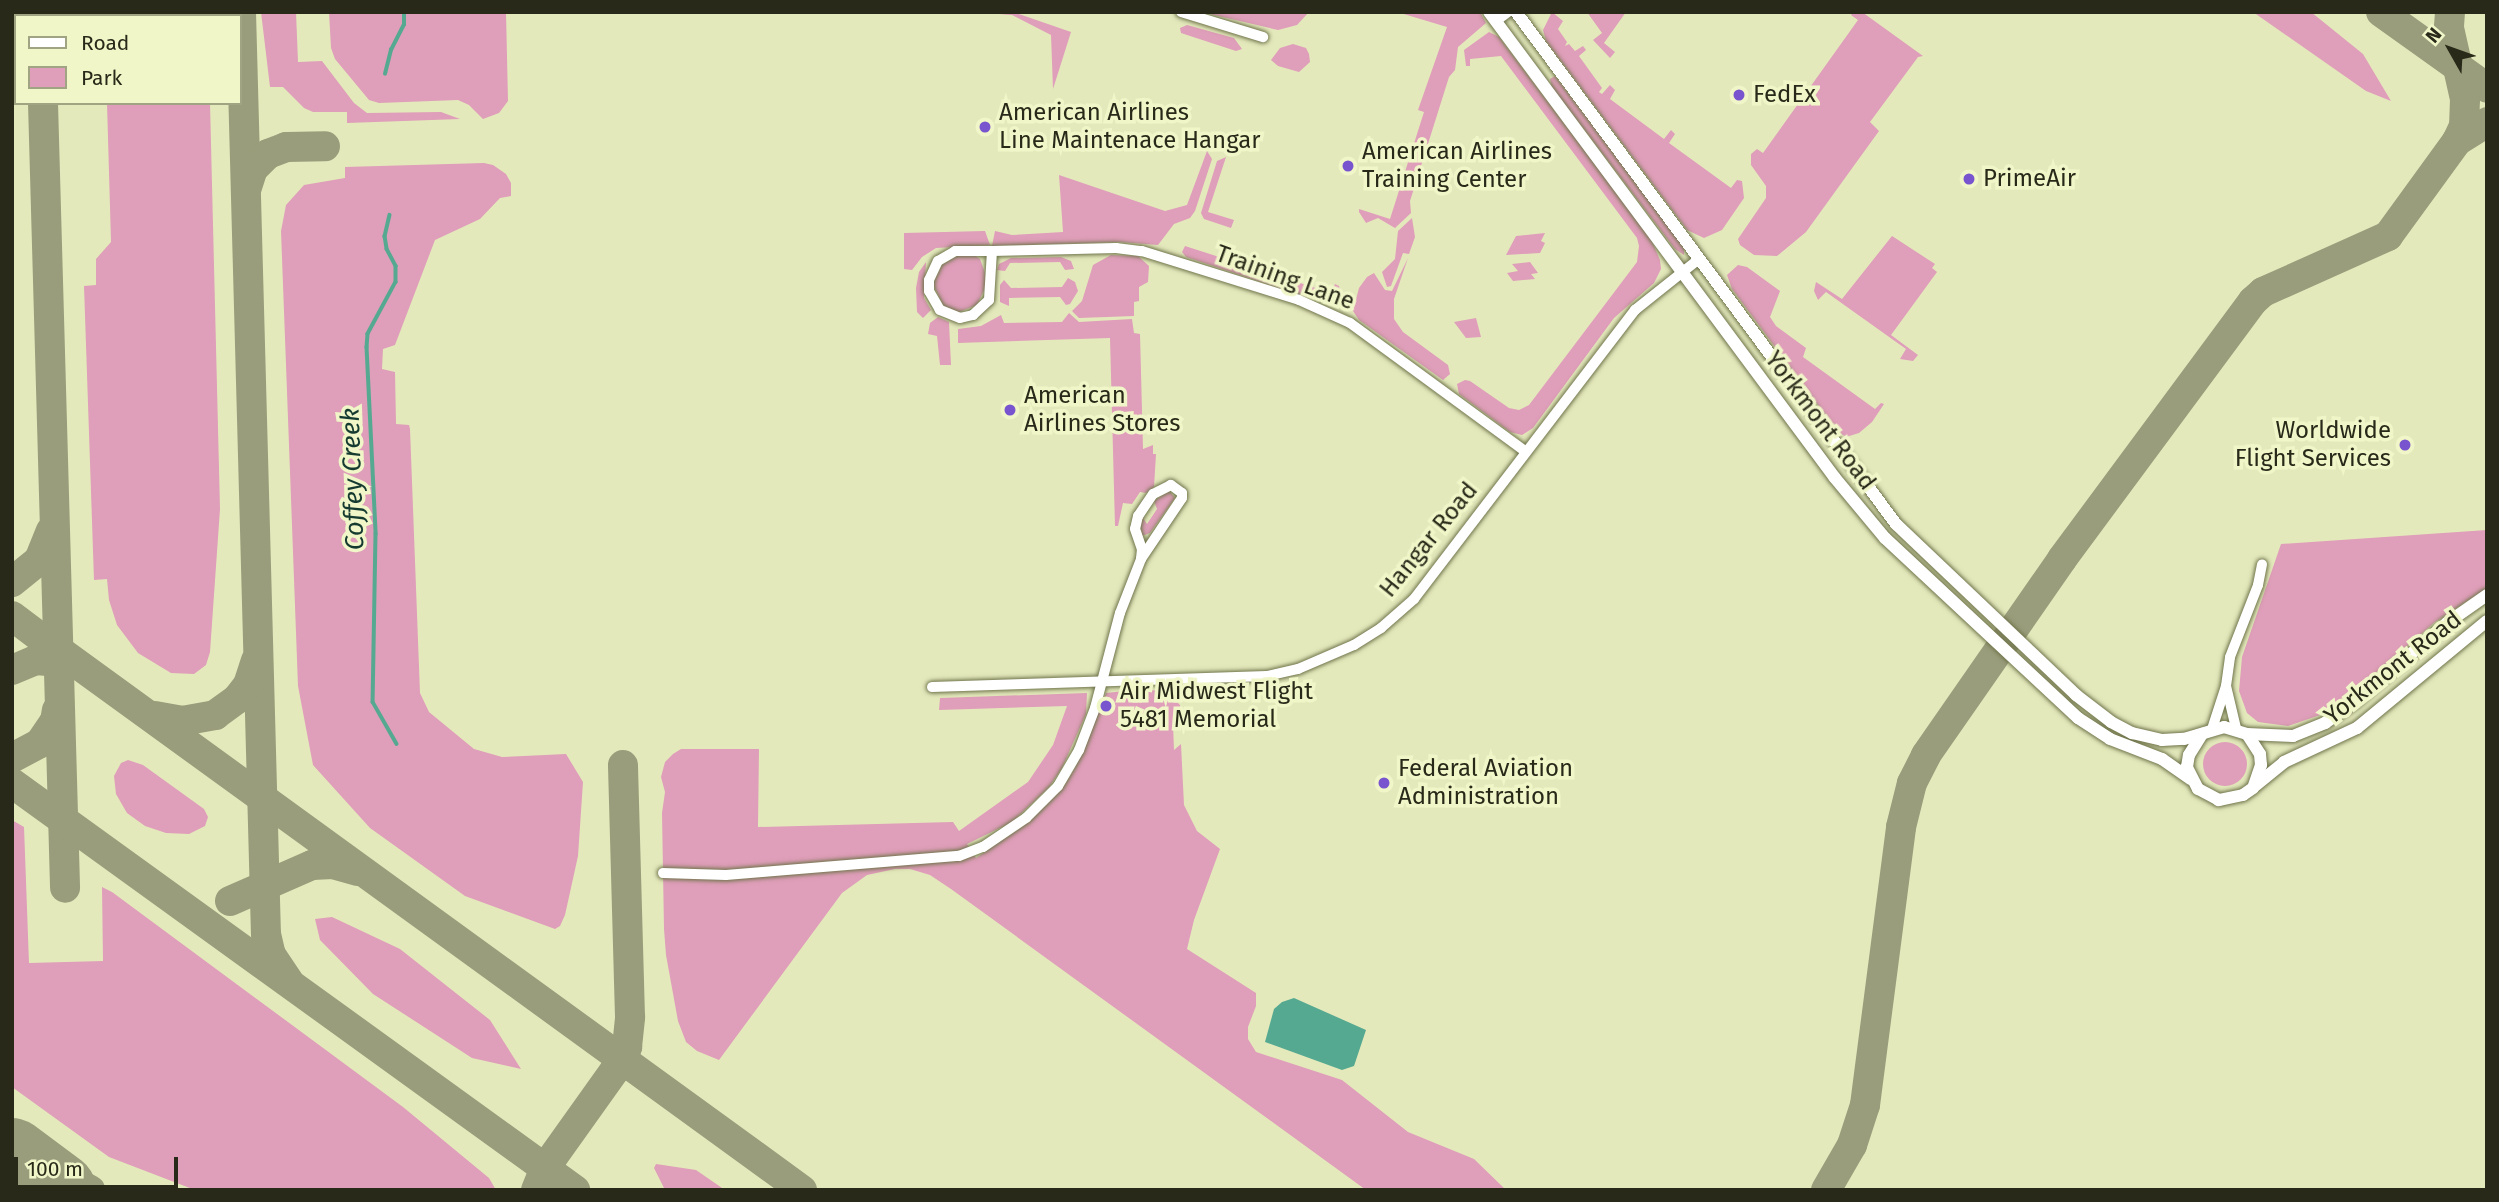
<!DOCTYPE html>
<style>
body{margin:0}
#map{position:relative;width:2499px;height:1202px;overflow:hidden;background:#e4e9bc;font-family:"Fira Sans",sans-serif}
div>[style]{position:absolute}
.green>*{inset:0;background:#df9eb9}
.round{border-radius:50%}
.water>*{inset:0;background:#56a991}
.stream>*{height:3.5px;margin:-1.75px;padding:0 1.75px;transform-origin:1.75px;border-radius:1.75px;background:#56a991}
.taxiway>*{height:30px;margin:-15px;padding:0 15px;transform-origin:15px;border-radius:15px;background:#9a9d7b}
.runway>*{height:74px;margin:-37px;padding:0 37px;transform-origin:37px;border-radius:37px;background:#9a9d7b}
.roads{filter:drop-shadow(0 0 2px #70744b) drop-shadow(0 0 2px #70744b)}
.minor>*{height:10px;margin:-5px;padding:0 5px;transform-origin:5px;border-radius:5px;background:#fff}
.tertiary>*{height:12px;margin:-6px;padding:0 6px;transform-origin:6px;border-radius:6px;background:#fff}
.dots>*{width:19px;height:19px;translate:-50% -50%;box-sizing:border-box;border:4px solid #f1f6c9;border-radius:50%}
span{translate:-50% -50%;white-space:nowrap;text-align:center;line-height:1.15;-webkit-text-stroke:7px #f1f6c9;paint-order:stroke}
.poi-label{font-size:24px;color:#282918}
.left{translate:0 -50%;text-align:left}
.right{translate:-100% -50%;text-align:right}
.street-label{font-size:24px;color:#282918}
.water-label{font-size:26px;color:#153b31;font-style:italic}
.frame{position:absolute;inset:0;border:14px solid #282918;pointer-events:none}
.legend{position:absolute;left:14px;top:14px;width:228px;height:91px;box-sizing:border-box;background:#f1f6c9;border:2px solid #a1a482;margin:0;padding:9px 12px;list-style:none;font-size:21px;color:#282918}
.legend li{display:flex;align-items:center;gap:14px;height:35px}
.legend b{width:35px;border:2px solid #a1a482}
.north{position:absolute;left:2415px;top:14px;width:70px;height:70px;-webkit-text-stroke:5px #f1f6c9;paint-order:stroke;rotate:310deg;font-size:19px;font-weight:700;line-height:28px;text-align:center;color:#282918}
.north::after{content:'';display:block;margin:auto;width:24px;height:32px;background:#282918;clip-path:polygon(50% 0,100% 100%,50% 72%,0 100%)}
.scale{position:absolute;left:14px;top:1157px;width:164px;height:32px;box-sizing:border-box;border:4px solid #282918;border-top:0;padding-left:9px;font-size:21px;line-height:24px;white-space:nowrap;color:#282918;-webkit-text-stroke:5px #f1f6c9;paint-order:stroke}
</style>
<div id="map">
<div class="green">
<div style="clip-path:polygon(105px 12px,207px 12px,207px 16px,105px 16px)"></div>
<div style="clip-path:polygon(261px 12px,296px 12px,298px 62px,322px 61px,354px 103px,367px 113px,441px 112px,460px 119px,347px 123px,347px 112px,313px 112px,304px 108px,283px 87px,270px 87px)"></div>
<div style="clip-path:polygon(329px 12px,506px 12px,508px 101px,499px 113px,483px 119px,469px 105px,458px 100px,379px 103px,369px 100px,335px 59px,331px 48px)"></div>
<div style="clip-path:polygon(1013px 12px,1071px 32px,1053px 89px,1051px 35px,1012px 15px,986px 13px)"></div>
<div style="clip-path:polygon(1201px 12px,1309px 12px,1297px 25px,1278px 30px)"></div>
<div style="clip-path:polygon(1397px 12px,1480px 12px,1486px 23px,1458px 47px,1455px 70px,1449px 77px,1410px 201px,1411px 213px,1395px 228px,1378px 218px,1366px 223px,1359px 212px,1359px 209px,1390px 219px,1424px 112px,1418px 110px,1447px 27px)"></div>
<div style="clip-path:polygon(1552px 12px,1563px 21px,1558px 29px,1567px 42px,1565px 46px,1569px 44px,1575px 51px,1583px 46px,1586px 50px,1579px 56px,1602px 88px,1599px 92px,1602px 94px,1610px 85px,1615px 90px,1610px 99px,1664px 139px,1671px 130px,1675px 134px,1669px 143px,1731px 188px,1737px 180px,1742px 181px,1744px 198px,1722px 230px,1704px 238px,1687px 230px,1546px 41px,1543px 30px)"></div>
<div style="clip-path:polygon(1587px 12px,1626px 12px,1604px 43px,1615px 52px,1610px 58px,1593px 40px,1602px 33px)"></div>
<div style="clip-path:polygon(1853px 12px,1862px 12px,1923px 56px,1918px 57px,1870px 122px,1879px 131px,1806px 232px,1777px 256px,1754px 255px,1740px 245px,1738px 239px,1766px 198px,1766px 186px,1751px 165px,1751px 154px,1757px 149px,1763px 153px,1858px 20px,1851px 15px)"></div>
<div style="clip-path:polygon(2253px 12px,2311px 12px,2363px 54px,2391px 101px,2366px 91px)"></div>
<div style="clip-path:polygon(1187px 25px,1234px 38px,1242px 49px,1236px 51px,1181px 33px,1180px 28px)"></div>
<div style="clip-path:polygon(1489px 32px,1499px 37px,1651px 239px,1660px 260px,1661px 269px,1654px 283px,1614px 318px,1533px 428px,1522px 435px,1510px 432px,1459px 394px,1457px 384px,1465px 380px,1470px 381px,1509px 408px,1519px 410px,1529px 405px,1637px 262px,1639px 246px,1637px 238px,1501px 56px,1470px 59px,1470px 66px,1466px 66px,1464px 50px)"></div>
<div style="clip-path:polygon(1293px 44px,1306px 48px,1309px 54px,1310px 62px,1299px 72px,1278px 66px,1271px 60px,1280px 48px)"></div>
<div style="clip-path:polygon(1555px 76px,1675px 235px,1684px 249px,1684px 255px,1675px 249px,1552px 87px,1550px 79px)"></div>
<div style="clip-path:polygon(107px 103px,210px 103px,220px 509px,210px 652px,206px 665px,194px 674px,171px 673px,138px 653px,117px 625px,109px 600px,107px 579px,94px 580px,84px 286px,96px 285px,96px 259px,111px 242px)"></div>
<div style="clip-path:polygon(1207px 151px,1212px 159px,1195px 211px,1190px 218px,1174px 224px,1158px 245px,1119px 242px,992px 246px,995px 231px,1012px 235px,1063px 232px,1059px 175px,1165px 211px,1187px 205px)"></div>
<div style="clip-path:polygon(1226px 157px,1208px 212px,1234px 220px,1231px 228px,1204px 219px,1201px 213px,1217px 161px)"></div>
<div style="clip-path:polygon(484px 163px,493px 165px,506px 174px,511px 183px,511px 196px,500px 198px,480px 219px,435px 240px,395px 345px,383px 349px,382px 369px,395px 372px,396px 424px,409px 425px,410px 429px,420px 693px,429px 712px,474px 749px,502px 757px,566px 754px,583px 782px,578px 856px,565px 915px,560px 926px,555px 929px,465px 896px,370px 828px,313px 765px,298px 686px,281px 231px,286px 205px,304px 185px,345px 178px,345px 167px)"></div>
<div style="clip-path:polygon(1412px 218px,1415px 237px,1409px 254px,1403px 253px,1391px 286px,1387px 287px,1382px 272px,1395px 259px,1398px 231px)"></div>
<div style="clip-path:polygon(985px 231px,990px 245px,936px 248px,922px 257px,912px 270px,904px 269px,904px 233px)"></div>
<div style="clip-path:polygon(1545px 233px,1541px 241px,1545px 243px,1540px 253px,1506px 255px,1516px 236px)"></div>
<div style="clip-path:polygon(1892px 236px,1935px 264px,1932px 268px,1937px 272px,1891px 335px,1918px 355px,1913px 361px,1900px 359px,1906px 349px,1826px 292px,1818px 300px,1814px 291px,1816px 282px,1842px 299px)"></div>
<div style="clip-path:polygon(1185px 246px,1331px 293px,1335px 284px,1339px 286px,1342px 297px,1339px 302px,1328px 304px,1186px 257px,1182px 252px)"></div>
<div style="clip-path:polygon(959px 255px,974px 255px,980px 259px,985px 273px,985px 288px,977px 305px,959px 312px,944px 307px,933px 284px,942px 265px)"></div>
<div style="clip-path:polygon(1111px 255px,1138px 256px,1149px 266px,1148px 282px,1139px 287px,1139px 301px,1134px 302px,1134px 316px,1079px 318px,1072px 311px,1082px 301px,1093px 265px)"></div>
<div style="clip-path:polygon(1061px 257px,1071px 261px,1074px 269px,1065px 270px,1060px 262px,1010px 263px,1005px 271px,997px 270px,999px 264px,1011px 258px)"></div>
<div style="clip-path:polygon(1408px 258px,1394px 299px,1394px 319px,1403px 332px,1448px 365px,1450px 374px,1443px 380px,1359px 320px,1353px 311px,1359px 288px,1367px 277px,1374px 273px,1385px 290px,1392px 291px)"></div>
<div style="clip-path:polygon(926px 262px,924px 298px,931px 310px,923px 318px,917px 312px,916px 288px,919px 272px)"></div>
<div style="clip-path:polygon(1530px 262px,1538px 273px,1531px 274px,1535px 279px,1513px 281px,1507px 273px,1518px 271px,1512px 264px)"></div>
<div style="clip-path:polygon(1738px 265px,1747px 267px,1780px 291px,1770px 317px,1776px 326px,1806px 348px,1803px 357px,1875px 409px,1881px 403px,1884px 404px,1872px 422px,1859px 433px,1846px 437px,1838px 432px,1732px 289px,1727px 275px)"></div>
<div style="clip-path:polygon(1068px 278px,1075px 282px,1078px 291px,1070px 304px,1066px 305px,1060px 297px,1009px 298px,1009px 306px,1000px 302px,1000px 285px,1004px 280px,1011px 288px,1062px 287px)"></div>
<div style="clip-path:polygon(1069px 313px,1079px 322px,1132px 319px,1134px 333px,1140px 334px,1143px 449px,1153px 445px,1153px 454px,1156px 454px,1154px 487px,1146px 493px,1140px 492px,1132px 504px,1123px 503px,1118px 526px,1115px 526px,1110px 338px,958px 343px,958px 329px,981px 326px,1001px 315px,1004px 323px,1062px 322px)"></div>
<div style="clip-path:polygon(938px 317px,949px 322px,951px 365px,940px 365px,937px 336px,928px 334px,930px 323px)"></div>
<div style="clip-path:polygon(1476px 318px,1481px 337px,1466px 338px,1454px 322px)"></div>
<div style="clip-path:polygon(1169px 491px,1175px 498px,1150px 533px,1142px 536px,1140px 522px,1143px 518px,1147px 524px,1157px 509px,1154px 501px)"></div>
<div style="clip-path:polygon(2487px 530px,2487px 588px,2435px 622px,2343px 701px,2323px 714px,2288px 726px,2258px 722px,2247px 713px,2239px 691px,2242px 657px,2281px 544px)"></div>
<div style="clip-path:polygon(1144px 689px,1167px 692px,1180px 705px,1181px 715px,1173px 724px,1174px 750px,1181px 744px,1184px 805px,1197px 831px,1220px 849px,1194px 920px,1187px 949px,1256px 993px,1256px 1006px,1248px 1027px,1248px 1039px,1256px 1052px,1342px 1080px,1408px 1132px,1474px 1159px,1506px 1190px,1366px 1190px,951px 889px,930px 875px,910px 869px,895px 869px,867px 875px,842px 893px,719px 1060px,697px 1051px,686px 1042px,678px 1021px,666px 955px,664px 929px,662px 813px,665px 792px,661px 777px,665px 762px,673px 754px,681px 749px,759px 749px,758px 827px,953px 822px,959px 831px,1028px 782px,1053px 745px,1067px 706px,939px 710px,940px 698px,1087px 693px,1086px 714px,1062px 768px,1049px 787px,1012px 822px,967px 844px,976px 858px,1029px 822px,1063px 788px,1075px 768px,1106px 693px)"></div>
<div class="round" style="left:2203px;top:742px;width:44px;height:44px"></div>
<div style="clip-path:polygon(128px 760px,143px 765px,204px 809px,208px 817px,205px 826px,189px 834px,166px 833px,145px 826px,127px 813px,116px 794px,114px 776px,121px 763px)"></div>
<div style="clip-path:polygon(12px 820px,24px 827px,29px 963px,103px 961px,102px 887px,112px 892px,403px 1107px,489px 1178px,496px 1190px,195px 1190px,109px 1157px,12px 1087px)"></div>
<div style="clip-path:polygon(332px 917px,400px 949px,490px 1020px,521px 1069px,472px 1058px,373px 994px,320px 940px,315px 919px)"></div>
<div style="clip-path:polygon(656px 1164px,696px 1170px,725px 1190px,665px 1190px,654px 1168px)"></div>
</div>
<div class="water">
<div style="clip-path:polygon(1294px 998px,1366px 1030px,1354px 1066px,1342px 1070px,1265px 1042px,1274px 1009px,1282px 1002px)"></div>
</div>
<div class="stream">
<div style="left:385px;top:74px;width:25px;rotate:-76deg"></div>
<div style="left:391px;top:50px;width:28px;rotate:-63deg"></div>
<div style="left:404px;top:25px;width:13px;rotate:-90deg"></div>
<div style="left:390px;top:215px;width:22px;rotate:103deg"></div>
<div style="left:385px;top:236px;width:13px;rotate:81deg"></div>
<div style="left:387px;top:249px;width:19px;rotate:62deg"></div>
<div style="left:396px;top:266px;width:16px;rotate:90deg"></div>
<div style="left:396px;top:282px;width:59px;rotate:118.3deg"></div>
<div style="left:368px;top:334px;width:13px;rotate:94deg"></div>
<div style="left:367px;top:347px;width:187px;rotate:87.2deg"></div>
<div style="left:376px;top:534px;width:168px;rotate:91deg"></div>
<div style="left:373px;top:702px;width:48px;rotate:60.3deg"></div>
</div>
<div class="taxiway">
<div style="left:41px;top:12px;width:4px;rotate:90deg"></div>
<div style="left:241px;top:12px;width:922px;rotate:88.45deg"></div>
<div style="left:266px;top:934px;width:22px;rotate:77deg"></div>
<div style="left:271px;top:955px;width:32px;rotate:56deg"></div>
<div style="left:2381px;top:12px;width:130px;rotate:35.6deg"></div>
<div style="left:2450px;top:12px;width:16px;rotate:94deg"></div>
<div style="left:2449px;top:28px;width:73px;rotate:77.3deg"></div>
<div style="left:2465px;top:99px;width:27px;rotate:92deg"></div>
<div style="left:2464px;top:126px;width:17px;rotate:115deg"></div>
<div style="left:43px;top:103px;width:785px;rotate:88.39deg"></div>
<div style="left:246px;top:190px;width:22px;rotate:-72deg"></div>
<div style="left:253px;top:169px;width:21px;rotate:-45deg"></div>
<div style="left:268px;top:154px;width:19px;rotate:-21deg"></div>
<div style="left:286px;top:147px;width:39px;rotate:-1deg"></div>
<div style="left:12px;top:582px;width:35px;rotate:-39deg"></div>
<div style="left:39px;top:560px;width:31px;rotate:-68deg"></div>
<div style="left:12px;top:616px;width:34px;rotate:37deg"></div>
<div style="left:39px;top:636px;width:18px;rotate:49deg"></div>
<div style="left:39px;top:636px;width:943px;rotate:35.98deg"></div>
<div style="left:12px;top:670px;width:26px;rotate:-23deg"></div>
<div style="left:36px;top:660px;width:36px;rotate:5deg"></div>
<div style="left:155px;top:716px;width:27px;rotate:10deg"></div>
<div style="left:182px;top:721px;width:34px;rotate:-10deg"></div>
<div style="left:215px;top:715px;width:27px;rotate:-36deg"></div>
<div style="left:237px;top:699px;width:18px;rotate:-52deg"></div>
<div style="left:248px;top:685px;width:25px;rotate:-72deg"></div>
<div style="left:12px;top:758px;width:32px;rotate:-28deg"></div>
<div style="left:40px;top:743px;width:27px;rotate:-56deg"></div>
<div style="left:55px;top:721px;width:11px;rotate:-80deg"></div>
<div style="left:12px;top:783px;width:695px;rotate:35.86deg"></div>
<div style="left:230px;top:901px;width:90px;rotate:-23.7deg"></div>
<div style="left:312px;top:865px;width:21px;rotate:-3deg"></div>
<div style="left:333px;top:864px;width:25px;rotate:16deg"></div>
<div style="left:12px;top:1148px;width:89px;rotate:28.3deg"></div>
<div style="left:536px;top:1190px;width:24px;rotate:-68deg"></div>
<div style="left:545px;top:1168px;width:120px;rotate:-54.5deg"></div>
<div style="left:615px;top:1070px;width:26px;rotate:-62deg"></div>
<div style="left:627px;top:1047px;width:30px;rotate:-84deg"></div>
<div style="left:630px;top:1017px;width:252px;rotate:-91.6deg"></div>
<div style="left:1826px;top:1190px;width:52px;rotate:-60deg"></div>
<div style="left:1852px;top:1145px;width:42px;rotate:-72deg"></div>
<div style="left:1865px;top:1105px;width:280px;rotate:-82.6deg"></div>
<div style="left:1901px;top:827px;width:45px;rotate:-76deg"></div>
<div style="left:1912px;top:783px;width:31px;rotate:-63deg"></div>
<div style="left:1926px;top:755px;width:239px;rotate:-55.2deg"></div>
<div style="left:2062px;top:559px;width:321px;rotate:-53.5deg"></div>
<div style="left:2253px;top:301px;width:13px;rotate:-42deg"></div>
<div style="left:2263px;top:292px;width:137px;rotate:-24.1deg"></div>
<div style="left:2388px;top:236px;width:117px;rotate:-54deg"></div>
<div style="left:2457px;top:141px;width:36px;rotate:-32deg"></div>
</div>
<div class="runway">
<div style="left:12px;top:1155px;width:59px;rotate:36.7deg"></div>
</div>
<div class="roads">
<div class="minor">
<div style="left:1181px;top:12px;width:86px;rotate:17deg"></div>
<div style="left:1496px;top:21px;width:15px;rotate:-37deg"></div>
<div style="left:955px;top:251px;width:37px"></div>
<div style="left:992px;top:251px;width:49px;rotate:93.5deg"></div>
<div style="left:989px;top:300px;width:22px;rotate:137deg"></div>
<div style="left:973px;top:315px;width:13px;rotate:167deg"></div>
<div style="left:960px;top:318px;width:22px;rotate:-158deg"></div>
<div style="left:940px;top:310px;width:22px;rotate:-120deg"></div>
<div style="left:929px;top:291px;width:11px;rotate:-90deg"></div>
<div style="left:929px;top:280px;width:21px;rotate:-65deg"></div>
<div style="left:938px;top:261px;width:20px;rotate:-30deg"></div>
<div style="left:992px;top:251px;width:124px;rotate:-1.4deg"></div>
<div style="left:1116px;top:248px;width:26px;rotate:7deg"></div>
<div style="left:1142px;top:251px;width:164px;rotate:17.3deg"></div>
<div style="left:1299px;top:300px;width:56px;rotate:24.3deg"></div>
<div style="left:1350px;top:323px;width:217px;rotate:36.2deg"></div>
<div style="left:2226px;top:686px;width:43px;rotate:76.6deg"></div>
<div style="left:932px;top:687px;width:335px;rotate:-1.9deg"></div>
<div style="left:1267px;top:676px;width:32px;rotate:-13deg"></div>
<div style="left:1298px;top:669px;width:61px;rotate:-23.2deg"></div>
<div style="left:1354px;top:645px;width:32px;rotate:-32deg"></div>
<div style="left:1381px;top:628px;width:44px;rotate:-41.3deg"></div>
<div style="left:1414px;top:599px;width:364px;rotate:-52.6deg"></div>
<div style="left:1635px;top:310px;width:82px;rotate:-38.6deg"></div>
<div style="left:2212px;top:729px;width:45px;rotate:-72deg"></div>
<div style="left:2226px;top:686px;width:29px;rotate:-82deg"></div>
<div style="left:2230px;top:657px;width:77px;rotate:-68.7deg"></div>
<div style="left:2258px;top:585px;width:21px;rotate:-79deg"></div>
<div style="left:663px;top:873px;width:63px;rotate:1.8deg"></div>
<div style="left:726px;top:875px;width:234px;rotate:-4.7deg"></div>
<div style="left:959px;top:856px;width:26px;rotate:-21deg"></div>
<div style="left:983px;top:847px;width:52px;rotate:-34deg"></div>
<div style="left:1026px;top:818px;width:45px;rotate:-45deg"></div>
<div style="left:1058px;top:786px;width:42px;rotate:-59.7deg"></div>
<div style="left:1079px;top:750px;width:45px;rotate:-69.1deg"></div>
<div style="left:1095px;top:708px;width:98px;rotate:-75.3deg"></div>
<div style="left:1120px;top:613px;width:58px;rotate:-68.7deg"></div>
<div style="left:1141px;top:559px;width:73px;rotate:-56.1deg"></div>
<div style="left:1182px;top:498px;width:5px;rotate:-90deg"></div>
<div style="left:1182px;top:493px;width:14px;rotate:-144deg"></div>
<div style="left:1171px;top:485px;width:20px;rotate:153deg"></div>
<div style="left:1153px;top:494px;width:27px;rotate:124deg"></div>
<div style="left:1138px;top:516px;width:13px;rotate:103deg"></div>
<div style="left:1135px;top:529px;width:21px;rotate:71deg"></div>
<div style="left:1142px;top:549px;width:10px;rotate:96deg"></div>
</div>
<div class="tertiary">
<div style="left:1489px;top:12px;width:580px;rotate:53.41deg"></div>
<div style="left:1835px;top:478px;width:78px;rotate:50.2deg"></div>
<div style="left:1885px;top:538px;width:264px;rotate:43deg"></div>
<div style="left:2078px;top:718px;width:38px;rotate:33deg"></div>
<div style="left:2110px;top:739px;width:56px;rotate:21deg"></div>
<div style="left:2162px;top:759px;width:35px;rotate:35deg"></div>
<div style="left:1516px;top:12px;width:638px;rotate:53.42deg"></div>
<div style="left:1896px;top:524px;width:248px;rotate:43.5deg"></div>
<div style="left:2076px;top:695px;width:44px;rotate:37.6deg"></div>
<div style="left:2111px;top:722px;width:24px;rotate:28deg"></div>
<div style="left:2132px;top:733px;width:31px;rotate:13deg"></div>
<div style="left:2162px;top:740px;width:22px;rotate:-3deg"></div>
<div style="left:2184px;top:739px;width:42px;rotate:-16.7deg"></div>
<div style="left:2224px;top:727px;width:24px;rotate:17deg"></div>
<div style="left:2247px;top:734px;width:24px;rotate:57deg"></div>
<div style="left:2260px;top:754px;width:11px;rotate:85deg"></div>
<div style="left:2261px;top:765px;width:24px;rotate:109deg"></div>
<div style="left:2253px;top:788px;width:12px;rotate:145deg"></div>
<div style="left:2243px;top:795px;width:25px;rotate:168deg"></div>
<div style="left:2219px;top:800px;width:24px;rotate:-152deg"></div>
<div style="left:2198px;top:789px;width:25px;rotate:-117deg"></div>
<div style="left:2187px;top:767px;width:12px;rotate:-81deg"></div>
<div style="left:2189px;top:755px;width:25px;rotate:-58deg"></div>
<div style="left:2247px;top:734px;width:46px;rotate:2.5deg"></div>
<div style="left:2293px;top:736px;width:35px;rotate:-22deg"></div>
<div style="left:2325px;top:723px;width:38px;rotate:-35deg"></div>
<div style="left:2356px;top:701px;width:120px;rotate:-40.6deg"></div>
<div style="left:2447px;top:623px;width:49px;rotate:-35deg"></div>
<div style="left:2256px;top:785px;width:36px;rotate:-39deg"></div>
<div style="left:2284px;top:762px;width:81px;rotate:-25deg"></div>
<div style="left:2357px;top:728px;width:168px;rotate:-39.5deg"></div>
</div>
</div>
<div class="dots">
<div style="left:1739px;top:95px;background:#7854ce"></div>
<div style="left:985px;top:127px;background:#7854ce"></div>
<div style="left:1348px;top:166px;background:#7854ce"></div>
<div style="left:1969px;top:179px;background:#7854ce"></div>
<div style="left:1010px;top:410px;background:#7854ce"></div>
<div style="left:2405px;top:445px;background:#7854ce"></div>
<div style="left:1106px;top:706px;background:#7854ce"></div>
<div style="left:1384px;top:783px;background:#7854ce"></div>
</div>
<div class="poi-label">
<span class="left" style="left:1753px;top:95px">FedEx</span>
<span class="left" style="left:999px;top:127px">American Airlines<br>Line Maintenace Hangar</span>
<span class="left" style="left:1362px;top:166px">American Airlines<br>Training Center</span>
<span class="left" style="left:1983px;top:179px">PrimeAir</span>
<span class="left" style="left:1024px;top:410px">American<br>Airlines Stores</span>
<span class="right" style="left:2391px;top:445px">Worldwide<br>Flight Services</span>
<span class="left" style="left:1120px;top:706px">Air Midwest Flight<br>5481 Memorial</span>
<span class="left" style="left:1398px;top:783px">Federal Aviation<br>Administration</span>
</div>
<div class="street-label">
<span style="left:1285px;top:278px;rotate:20deg">Training Lane</span>
<span style="left:1820px;top:421px;rotate:53deg">Yorkmont Road</span>
<span style="left:1429px;top:540px;rotate:-51deg">Hangar Road</span>
<span style="left:2393px;top:668px;rotate:-38deg">Yorkmont Road</span>
</div>
<div class="water-label">
<span style="left:353px;top:479px;rotate:-92deg">Coffey Creek</span>
</div>
<div class="frame"></div>
<ul class="legend">
<li><b style="height:9px;background:#fff"></b>Road</li>
<li><b style="height:19px;background:#df9eb9"></b>Park</li>
</ul>
<div class="north">N</div>
<div class="scale">100 m</div>
</div>
